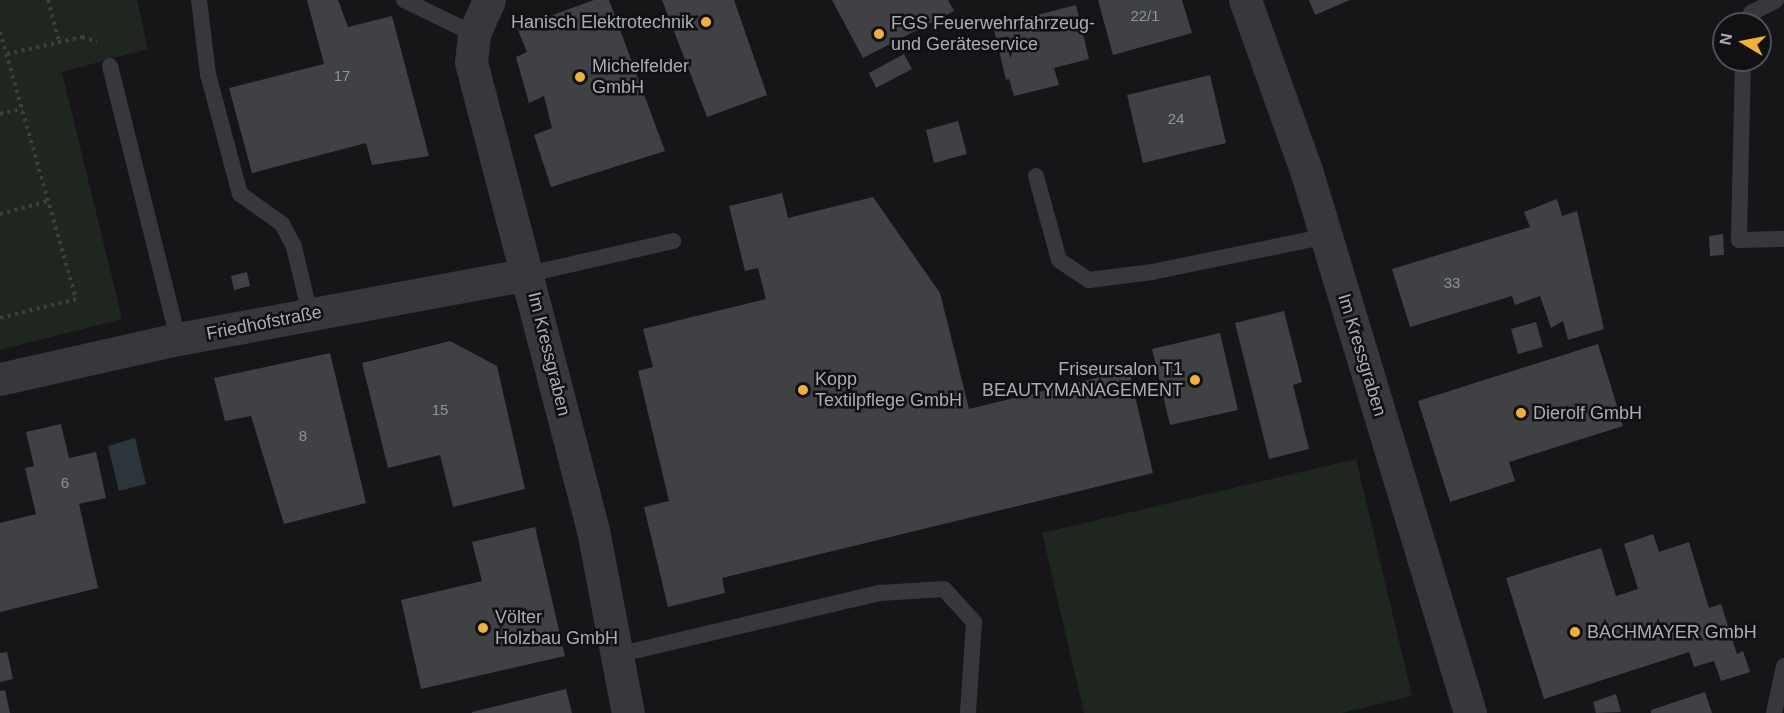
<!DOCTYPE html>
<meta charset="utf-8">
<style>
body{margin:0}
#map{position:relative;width:1784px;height:713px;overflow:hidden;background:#161618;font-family:Arial,sans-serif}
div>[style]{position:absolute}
.green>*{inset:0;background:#1e261f}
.water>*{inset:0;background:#2c353c}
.building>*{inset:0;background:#404145}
.path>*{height:4px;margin-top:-2px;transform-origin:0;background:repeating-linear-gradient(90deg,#3d3f44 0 3px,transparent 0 7.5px)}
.lane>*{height:16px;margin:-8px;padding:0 8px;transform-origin:8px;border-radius:8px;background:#37383d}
.street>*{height:33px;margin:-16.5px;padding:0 16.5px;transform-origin:16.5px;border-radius:16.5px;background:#37383d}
.dots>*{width:16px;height:16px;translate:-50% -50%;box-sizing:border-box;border:3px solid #111113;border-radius:50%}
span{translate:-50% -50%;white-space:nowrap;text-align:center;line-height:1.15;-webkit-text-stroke:5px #111113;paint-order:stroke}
.number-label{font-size:15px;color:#8e929b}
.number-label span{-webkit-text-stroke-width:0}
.poi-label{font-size:18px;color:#a8adb8}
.right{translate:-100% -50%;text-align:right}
.left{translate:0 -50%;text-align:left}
.street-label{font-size:18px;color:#a8adb8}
.north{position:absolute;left:1712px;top:12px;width:60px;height:60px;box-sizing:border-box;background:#111113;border:2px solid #4d4f55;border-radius:50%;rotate:280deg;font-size:16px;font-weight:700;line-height:24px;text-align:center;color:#a8adb8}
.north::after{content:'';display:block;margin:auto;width:21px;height:27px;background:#f2b134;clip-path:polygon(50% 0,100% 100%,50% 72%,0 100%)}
</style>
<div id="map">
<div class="green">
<div style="clip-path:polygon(0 0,137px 0,148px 49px,62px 72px,122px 319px,0 350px)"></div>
<div style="clip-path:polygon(1356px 459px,1412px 696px,1342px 713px,1084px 713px,1042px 533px)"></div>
</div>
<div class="water">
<div style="clip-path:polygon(135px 438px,146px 484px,119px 491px,108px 446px)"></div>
</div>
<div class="building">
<div style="clip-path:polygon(307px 0,338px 0,348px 27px,392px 16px,429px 156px,372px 165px,366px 143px,252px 173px,229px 88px,324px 64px)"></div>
<div style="clip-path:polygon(594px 0,609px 0,665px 151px,551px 187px,534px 135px,552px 128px,544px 96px,529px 103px,516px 57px,527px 52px,517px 28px)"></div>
<div style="clip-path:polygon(662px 0,734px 0,767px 95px,707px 117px)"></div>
<div style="clip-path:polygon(832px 0,948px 0,954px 11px,863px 58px)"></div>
<div style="clip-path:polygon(1098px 0,1182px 0,1192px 33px,1113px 55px)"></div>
<div style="clip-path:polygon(1309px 0,1350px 0,1315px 15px)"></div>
<div style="clip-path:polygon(1076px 5px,1089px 59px,1054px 68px,1059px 85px,1014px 96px,1009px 79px,1006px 80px,993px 26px)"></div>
<div style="clip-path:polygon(904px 54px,912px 69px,876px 88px,869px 73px)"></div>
<div style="clip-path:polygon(1210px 75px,1226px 143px,1143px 163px,1127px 95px)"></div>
<div style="clip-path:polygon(958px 121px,967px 154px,934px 163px,926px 130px)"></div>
<div style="clip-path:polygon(782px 193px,788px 218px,873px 197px,940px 293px,969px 409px,1129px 370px,1153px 473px,722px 578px,725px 593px,668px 607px,644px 507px,669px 501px,638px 371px,653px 367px,643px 329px,766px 299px,758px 268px,745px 271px,729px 206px)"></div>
<div style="clip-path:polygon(1557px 199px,1562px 216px,1577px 211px,1604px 329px,1568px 340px,1563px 321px,1551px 328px,1540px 296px,1515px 305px,1512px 296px,1410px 327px,1392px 269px,1530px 227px,1524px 212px)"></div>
<div style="clip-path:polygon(1723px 234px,1724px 255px,1710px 256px,1709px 236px)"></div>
<div style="clip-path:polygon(247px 272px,250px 286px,234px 290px,231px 276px)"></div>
<div style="clip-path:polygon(1284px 311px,1302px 382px,1293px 385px,1309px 449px,1269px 459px,1235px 323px)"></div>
<div style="clip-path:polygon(1536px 322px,1543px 347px,1518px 354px,1511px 329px)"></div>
<div style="clip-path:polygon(1220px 333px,1238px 410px,1170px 425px,1152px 349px)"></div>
<div style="clip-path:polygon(450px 341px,497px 366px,525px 489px,453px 507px,440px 455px,388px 468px,362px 363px)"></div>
<div style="clip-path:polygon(1598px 344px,1623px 426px,1509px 462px,1515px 481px,1450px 502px,1418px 401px)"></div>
<div style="clip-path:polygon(330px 353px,366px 503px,284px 524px,251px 416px,225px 421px,214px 378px)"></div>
<div style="clip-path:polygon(61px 424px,69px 458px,96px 452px,106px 498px,79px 504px,98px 588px,0 612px,0 523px,36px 514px,25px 468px,34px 466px,26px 432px)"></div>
<div style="clip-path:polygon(535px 527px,565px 656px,421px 689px,401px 600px,482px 581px,472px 542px)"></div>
<div style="clip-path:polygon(1653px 534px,1659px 552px,1689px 542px,1709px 608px,1721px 604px,1737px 654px,1743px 651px,1750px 672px,1721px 681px,1714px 661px,1694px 667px,1689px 652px,1544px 699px,1506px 578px,1601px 548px,1616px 596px,1638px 589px,1624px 544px)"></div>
<div style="clip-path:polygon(7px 652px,13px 679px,0 682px,0 653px)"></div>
<div style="clip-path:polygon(566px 689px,572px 713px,472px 713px,472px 712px)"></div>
<div style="clip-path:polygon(5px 690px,10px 713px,0 713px,0 691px)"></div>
<div style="clip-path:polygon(1705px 692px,1712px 713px,1651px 713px,1651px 710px)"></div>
<div style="clip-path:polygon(1616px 694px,1621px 712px,1596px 713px,1593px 702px)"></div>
</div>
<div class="path">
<div style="left:48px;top:0;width:43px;rotate:75.3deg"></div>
<div style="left:0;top:32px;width:278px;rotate:74.1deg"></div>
<div style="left:76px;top:299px;width:78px;rotate:166deg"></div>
<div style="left:7px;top:54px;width:77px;rotate:-12.8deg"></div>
<div style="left:82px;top:37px;width:16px;rotate:18deg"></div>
<div style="left:0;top:114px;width:23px;rotate:-13deg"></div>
<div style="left:0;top:214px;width:51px;rotate:-14.9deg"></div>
</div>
<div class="lane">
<div style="left:199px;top:0;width:75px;rotate:83.1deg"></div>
<div style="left:208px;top:74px;width:124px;rotate:75.1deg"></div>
<div style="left:240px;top:194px;width:52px;rotate:35.5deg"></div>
<div style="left:282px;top:224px;width:26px;rotate:62deg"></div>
<div style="left:294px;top:247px;width:69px;rotate:76.6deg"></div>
<div style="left:404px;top:0;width:78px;rotate:25.9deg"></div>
<div style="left:1747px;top:24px;width:12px;rotate:-70deg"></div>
<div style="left:1751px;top:13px;width:28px;rotate:-27deg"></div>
<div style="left:1743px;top:60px;width:180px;rotate:91.3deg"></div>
<div style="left:1739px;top:240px;width:45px;rotate:-1.3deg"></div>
<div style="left:110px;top:66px;width:281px;rotate:76deg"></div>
<div style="left:1036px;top:176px;width:87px;rotate:74.7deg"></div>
<div style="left:1059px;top:260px;width:36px;rotate:34deg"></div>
<div style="left:1089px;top:280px;width:64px;rotate:-7.2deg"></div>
<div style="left:1152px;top:272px;width:179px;rotate:-11.6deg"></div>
<div style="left:529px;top:274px;width:148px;rotate:-12.9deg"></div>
<div style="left:617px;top:655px;width:270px;rotate:-13.3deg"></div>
<div style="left:880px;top:593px;width:64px;rotate:-3.6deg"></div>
<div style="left:944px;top:589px;width:45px;rotate:47.7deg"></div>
<div style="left:974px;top:622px;width:91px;rotate:93.8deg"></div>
<div style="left:1774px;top:713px;width:48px;rotate:-78deg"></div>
</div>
<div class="street">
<div style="left:489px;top:0;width:37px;rotate:114deg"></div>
<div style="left:474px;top:34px;width:28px;rotate:96deg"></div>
<div style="left:471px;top:62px;width:484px;rotate:75.4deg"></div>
<div style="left:593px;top:530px;width:186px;rotate:79.2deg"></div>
<div style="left:1245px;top:0;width:181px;rotate:70.3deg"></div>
<div style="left:1306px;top:170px;width:567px;rotate:73.19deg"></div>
<div style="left:0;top:379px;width:182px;rotate:-12.7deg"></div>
<div style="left:178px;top:339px;width:357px;rotate:-10.5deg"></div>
</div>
<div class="dots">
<div style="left:706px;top:22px;background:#f2b134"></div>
<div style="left:879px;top:34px;background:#f2b134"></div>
<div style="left:580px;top:77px;background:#f2b134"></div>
<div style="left:1195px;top:380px;background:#f2b134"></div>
<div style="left:803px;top:390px;background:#f2b134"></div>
<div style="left:1521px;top:413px;background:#f2b134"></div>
<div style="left:483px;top:628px;background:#f2b134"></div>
<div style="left:1575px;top:632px;background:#f2b134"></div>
</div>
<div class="number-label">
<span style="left:1145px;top:16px">22/1</span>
<span style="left:342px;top:76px">17</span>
<span style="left:1176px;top:119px">24</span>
<span style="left:1452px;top:283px">33</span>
<span style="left:440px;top:410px">15</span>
<span style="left:303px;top:436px">8</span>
<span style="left:65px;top:483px">6</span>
</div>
<div class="poi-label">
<span class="right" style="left:694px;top:22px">Hanisch Elektrotechnik</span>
<span class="left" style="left:891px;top:34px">FGS Feuerwehrfahrzeug-<br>und Geräteservice</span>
<span class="left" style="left:592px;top:77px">Michelfelder<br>GmbH</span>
<span class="right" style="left:1183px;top:380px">Friseursalon T1<br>BEAUTYMANAGEMENT</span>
<span class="left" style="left:815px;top:390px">Kopp<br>Textilpflege GmbH</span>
<span class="left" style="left:1533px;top:413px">Dierolf GmbH</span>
<span class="left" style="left:495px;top:628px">Völter<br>Holzbau GmbH</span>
<span class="left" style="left:1587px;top:632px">BACHMAYER GmbH</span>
</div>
<div class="street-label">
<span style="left:264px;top:323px;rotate:-11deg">Friedhofstraße</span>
<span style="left:549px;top:354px;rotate:76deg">Im Kressgraben</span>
<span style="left:1362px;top:355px;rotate:73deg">Im Kressgraben</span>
</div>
<div class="north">N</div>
</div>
